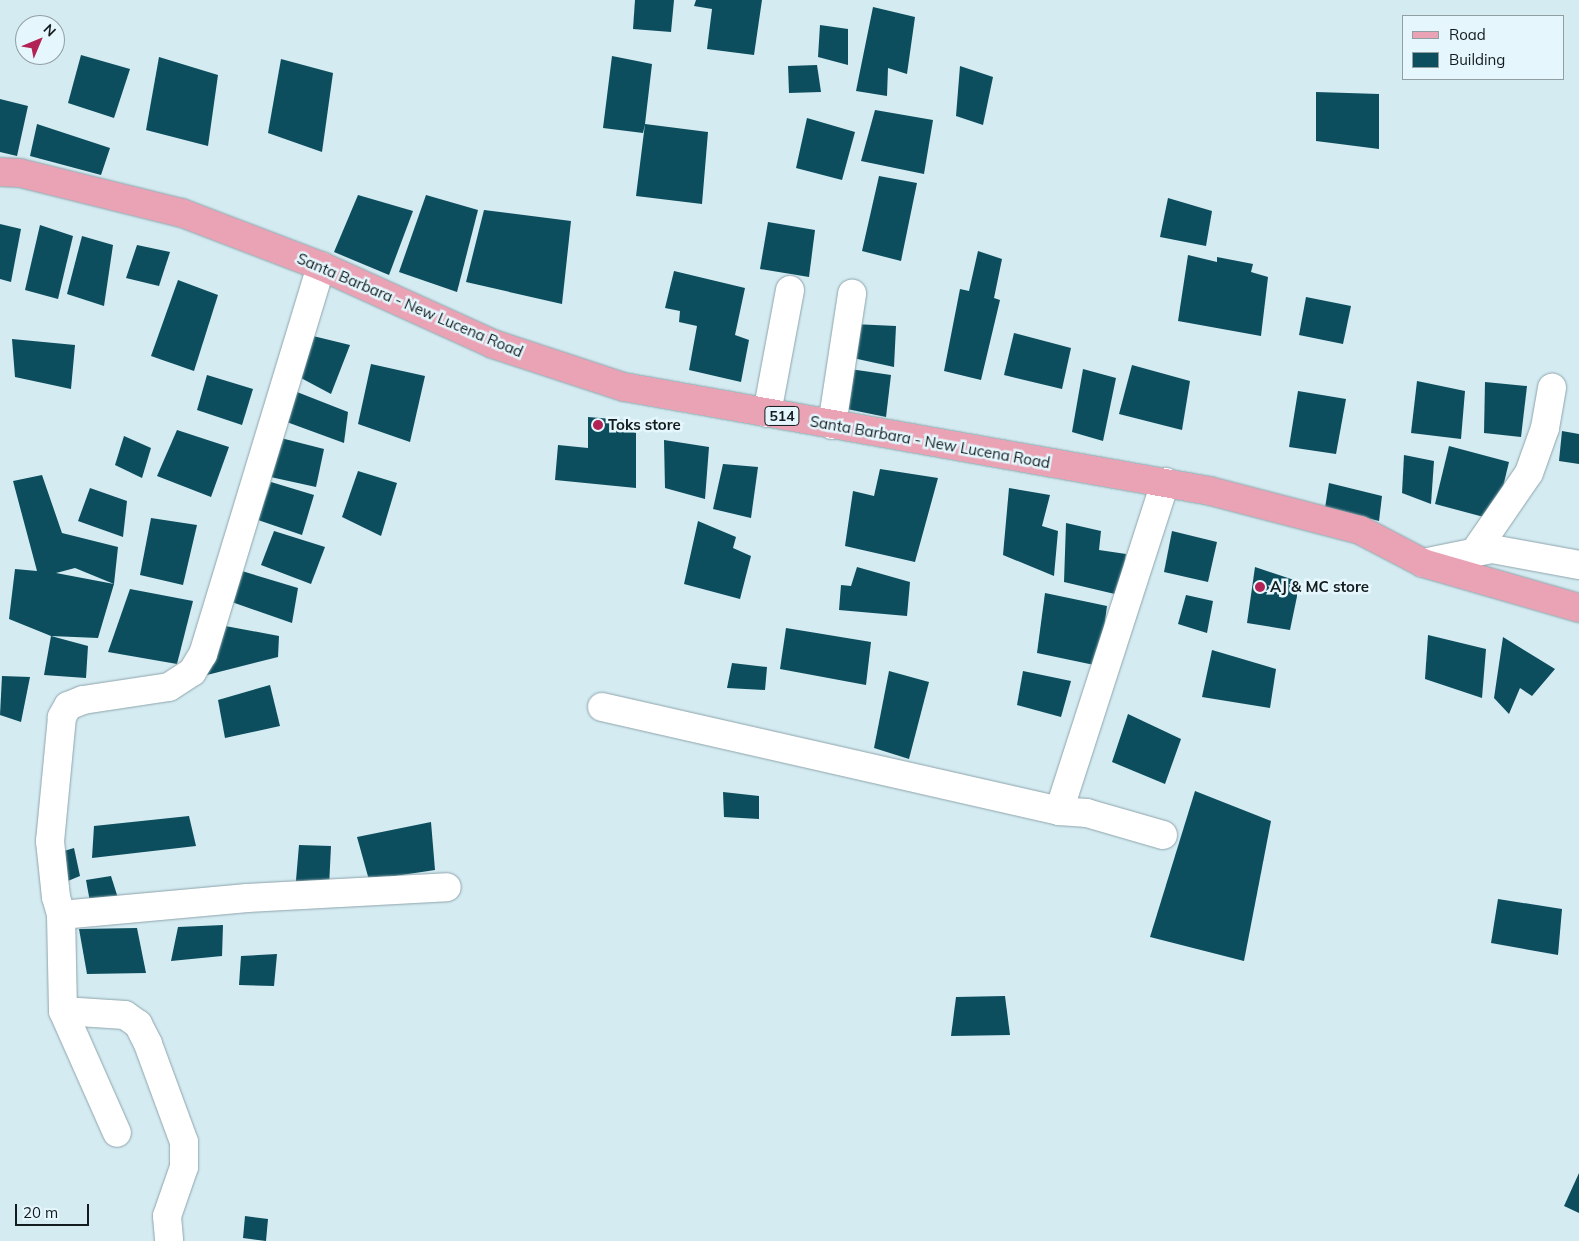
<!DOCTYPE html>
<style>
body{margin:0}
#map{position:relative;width:1579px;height:1241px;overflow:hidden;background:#d4ebf2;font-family:Mulish,sans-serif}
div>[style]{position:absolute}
.building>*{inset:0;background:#0c4e5e}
.roads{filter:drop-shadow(0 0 1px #8ea4ab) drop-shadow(0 0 1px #8ea4ab)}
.minor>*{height:28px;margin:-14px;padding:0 14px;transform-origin:14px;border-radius:14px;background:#fff}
.major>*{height:28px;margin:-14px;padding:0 14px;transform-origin:14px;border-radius:14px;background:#eaa3b5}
.dots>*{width:14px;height:14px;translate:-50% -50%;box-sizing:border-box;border:2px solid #e5f7fd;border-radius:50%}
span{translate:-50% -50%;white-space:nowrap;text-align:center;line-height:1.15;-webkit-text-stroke:5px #e5f7fd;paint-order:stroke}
.shield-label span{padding:1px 4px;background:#e5f7fd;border:1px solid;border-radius:4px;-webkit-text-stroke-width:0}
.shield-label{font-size:14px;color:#121b1d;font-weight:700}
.street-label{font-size:15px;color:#121b1d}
.poi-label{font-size:15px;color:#121b1d;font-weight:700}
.left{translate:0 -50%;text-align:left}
.legend{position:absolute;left:1402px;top:15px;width:162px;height:65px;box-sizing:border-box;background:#e5f7fd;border:1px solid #919fa3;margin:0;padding:6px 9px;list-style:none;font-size:15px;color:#121b1d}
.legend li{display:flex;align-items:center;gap:10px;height:25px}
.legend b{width:25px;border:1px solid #919fa3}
.north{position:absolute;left:15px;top:15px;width:50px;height:50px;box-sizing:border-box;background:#e5f7fd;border:1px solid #919fa3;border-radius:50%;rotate:45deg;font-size:14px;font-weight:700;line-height:20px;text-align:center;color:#121b1d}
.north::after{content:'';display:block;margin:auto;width:18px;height:22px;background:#b22254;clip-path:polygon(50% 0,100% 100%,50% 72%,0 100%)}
.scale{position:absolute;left:15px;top:1204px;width:74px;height:22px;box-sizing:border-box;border:2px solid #121b1d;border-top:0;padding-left:6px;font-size:15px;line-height:18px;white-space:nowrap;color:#121b1d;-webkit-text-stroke:4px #e5f7fd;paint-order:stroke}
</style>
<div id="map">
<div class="building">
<div style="clip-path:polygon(635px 0,674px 0,671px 32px,633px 29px)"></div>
<div style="clip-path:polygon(696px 0,762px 0,754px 55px,707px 49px,712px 9px,694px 6px)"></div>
<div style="clip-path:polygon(873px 7px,915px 17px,907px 74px,888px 68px,887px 96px,856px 91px)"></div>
<div style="clip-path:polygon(820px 25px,848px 29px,848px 65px,818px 57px)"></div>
<div style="clip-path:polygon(81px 55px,130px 69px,114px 118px,68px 103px)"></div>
<div style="clip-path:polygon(612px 56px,652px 64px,645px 124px,708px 132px,702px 204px,636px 196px,645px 124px,643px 133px,603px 128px)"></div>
<div style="clip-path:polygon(159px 57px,218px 75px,208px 146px,146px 130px)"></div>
<div style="clip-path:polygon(281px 59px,333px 73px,322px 152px,268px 133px)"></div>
<div style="clip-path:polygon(817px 65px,821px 92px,789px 93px,788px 66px)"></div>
<div style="clip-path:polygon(960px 66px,993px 77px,983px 125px,956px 116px)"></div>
<div style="clip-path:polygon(1316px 92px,1379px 94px,1379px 149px,1316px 141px)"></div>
<div style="clip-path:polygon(0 99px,28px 106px,17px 156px,0 152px)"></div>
<div style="clip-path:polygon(875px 110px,933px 120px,924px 174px,861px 161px)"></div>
<div style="clip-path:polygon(807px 118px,855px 132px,842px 180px,796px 168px)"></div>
<div style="clip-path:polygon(37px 124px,110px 148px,101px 175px,30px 156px)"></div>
<div style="clip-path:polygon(879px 176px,917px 183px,901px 261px,862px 251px)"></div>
<div style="clip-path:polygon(358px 195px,413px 211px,389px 275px,334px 252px)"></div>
<div style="clip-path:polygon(426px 195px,478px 210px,457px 292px,399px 272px)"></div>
<div style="clip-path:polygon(1168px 198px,1212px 211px,1206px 246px,1160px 237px)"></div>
<div style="clip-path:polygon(484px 210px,571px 221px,562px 304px,466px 282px)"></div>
<div style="clip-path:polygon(768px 222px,815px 230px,809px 277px,760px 269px)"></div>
<div style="clip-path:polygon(0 224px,21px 229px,11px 282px,0 279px)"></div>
<div style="clip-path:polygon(40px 225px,73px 236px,58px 299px,25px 290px)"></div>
<div style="clip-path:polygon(82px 236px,113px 245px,104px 306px,67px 294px)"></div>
<div style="clip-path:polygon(137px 245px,170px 252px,159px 286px,126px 278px)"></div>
<div style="clip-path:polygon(978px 251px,1002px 259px,994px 298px,1000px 300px,981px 380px,944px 371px,960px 289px,969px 291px)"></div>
<div style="clip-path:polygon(1188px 255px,1217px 262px,1217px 257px,1253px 264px,1251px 272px,1268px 277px,1261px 336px,1178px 321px)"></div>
<div style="clip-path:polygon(674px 271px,745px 288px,735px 335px,749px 340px,741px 382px,689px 370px,697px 326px,679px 322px,680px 311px,665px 308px)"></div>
<div style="clip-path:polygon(178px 280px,218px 295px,194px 371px,151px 356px)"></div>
<div style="clip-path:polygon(1306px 297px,1351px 306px,1343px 344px,1299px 335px)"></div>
<div style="clip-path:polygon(853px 324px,896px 326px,894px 367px,853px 358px)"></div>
<div style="clip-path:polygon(1014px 333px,1071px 348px,1062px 389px,1004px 375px)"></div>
<div style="clip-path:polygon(313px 336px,350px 345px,331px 394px,301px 378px)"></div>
<div style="clip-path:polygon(12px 339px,75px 345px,71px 389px,15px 377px)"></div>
<div style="clip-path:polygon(371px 364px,425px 376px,410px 442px,358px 424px)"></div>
<div style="clip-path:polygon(1132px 365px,1190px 381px,1182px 430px,1119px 414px)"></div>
<div style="clip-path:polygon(850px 369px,891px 375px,886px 417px,847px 409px)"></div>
<div style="clip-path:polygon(1083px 369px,1116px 378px,1103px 441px,1072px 432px)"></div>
<div style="clip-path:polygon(207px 375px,253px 389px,242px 425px,197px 410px)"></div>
<div style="clip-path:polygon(1417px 381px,1465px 391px,1461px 439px,1411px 433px)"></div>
<div style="clip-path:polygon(1485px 382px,1527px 386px,1521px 437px,1484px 433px)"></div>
<div style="clip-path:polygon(1298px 391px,1346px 399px,1336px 454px,1289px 447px)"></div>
<div style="clip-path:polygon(297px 392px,348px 412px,344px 443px,284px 421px)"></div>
<div style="clip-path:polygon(588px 417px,636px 421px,636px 488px,555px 480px,558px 445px,588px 448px)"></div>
<div style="clip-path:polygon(177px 430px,229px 447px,211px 497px,157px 476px)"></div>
<div style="clip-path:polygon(1562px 431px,1579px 434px,1579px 464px,1559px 461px)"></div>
<div style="clip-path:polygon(124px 436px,151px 448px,142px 478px,115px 465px)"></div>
<div style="clip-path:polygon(273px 436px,324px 449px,316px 487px,266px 476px)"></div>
<div style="clip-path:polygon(664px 440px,709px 447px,705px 499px,665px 488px)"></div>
<div style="clip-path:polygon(1449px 446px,1509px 462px,1495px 520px,1435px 504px)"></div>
<div style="clip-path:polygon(1404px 455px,1434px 461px,1431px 504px,1402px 493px)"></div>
<div style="clip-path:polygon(723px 464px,758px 467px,751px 518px,713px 509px)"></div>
<div style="clip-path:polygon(880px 469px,938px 478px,915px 562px,845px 546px,853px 491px,874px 496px)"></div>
<div style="clip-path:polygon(358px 471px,397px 483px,381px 536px,342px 517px)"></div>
<div style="clip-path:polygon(42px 475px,62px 533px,118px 547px,114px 584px,75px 568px,56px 573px,114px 584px,98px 638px,51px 636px,88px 646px,86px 678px,44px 675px,51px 636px,9px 619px,15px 569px,37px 571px,13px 481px)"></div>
<div style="clip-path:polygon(271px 482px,314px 495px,302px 535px,258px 520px)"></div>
<div style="clip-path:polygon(1329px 483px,1382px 496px,1379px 521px,1325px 508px)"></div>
<div style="clip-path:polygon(90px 488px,127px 501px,123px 537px,78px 521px)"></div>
<div style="clip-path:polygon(1009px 488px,1050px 495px,1042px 526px,1058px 531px,1054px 576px,1003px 555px)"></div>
<div style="clip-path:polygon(151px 518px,197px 525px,183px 585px,140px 575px)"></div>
<div style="clip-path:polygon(698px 521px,736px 537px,733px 548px,751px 556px,740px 599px,684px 584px)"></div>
<div style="clip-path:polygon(1066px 523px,1101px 531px,1099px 550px,1126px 554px,1119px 595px,1064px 582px)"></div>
<div style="clip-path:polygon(274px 531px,325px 547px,311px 584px,261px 565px)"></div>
<div style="clip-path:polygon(1172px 531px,1217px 542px,1208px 582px,1164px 572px)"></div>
<div style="clip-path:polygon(857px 567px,910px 582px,907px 616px,839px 610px,841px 585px,851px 586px)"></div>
<div style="clip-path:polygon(1255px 567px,1300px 582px,1290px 630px,1247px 623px)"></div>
<div style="clip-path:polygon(232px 568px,298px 588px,292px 623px,226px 600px)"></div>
<div style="clip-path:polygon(130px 589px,193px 601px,177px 664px,108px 652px)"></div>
<div style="clip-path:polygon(1045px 593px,1107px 606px,1099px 666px,1037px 653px)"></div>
<div style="clip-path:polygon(1186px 595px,1213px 601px,1207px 633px,1178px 624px)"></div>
<div style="clip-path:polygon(220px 625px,279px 636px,278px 657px,203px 676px)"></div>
<div style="clip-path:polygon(786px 628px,871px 642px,866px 685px,780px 669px)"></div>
<div style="clip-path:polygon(1428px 635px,1486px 649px,1482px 698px,1425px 679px)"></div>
<div style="clip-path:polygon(1503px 637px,1555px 669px,1532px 696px,1520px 688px,1509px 714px,1494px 698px)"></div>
<div style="clip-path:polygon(1212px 650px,1276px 669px,1270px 708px,1202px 697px)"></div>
<div style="clip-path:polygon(732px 663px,767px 667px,765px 690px,727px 688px)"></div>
<div style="clip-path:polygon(889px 671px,929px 682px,909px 759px,874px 748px)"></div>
<div style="clip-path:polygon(1023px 671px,1071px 681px,1061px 717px,1017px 705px)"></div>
<div style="clip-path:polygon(2px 676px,30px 677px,21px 722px,0 715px)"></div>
<div style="clip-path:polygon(270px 685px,280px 726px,225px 738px,218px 700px)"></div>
<div style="clip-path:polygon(1128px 714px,1181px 739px,1165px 784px,1112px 762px)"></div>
<div style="clip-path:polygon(1195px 791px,1271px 821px,1244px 961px,1150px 937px)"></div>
<div style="clip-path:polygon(723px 792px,759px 796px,759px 819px,724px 817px)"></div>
<div style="clip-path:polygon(189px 816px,196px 846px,92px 858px,94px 826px)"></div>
<div style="clip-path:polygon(431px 822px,435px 870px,369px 880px,357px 837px)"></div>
<div style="clip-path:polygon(299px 845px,331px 846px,329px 887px,295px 892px)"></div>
<div style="clip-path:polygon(74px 848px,80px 876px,63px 883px,54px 854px)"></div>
<div style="clip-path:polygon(111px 876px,118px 898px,90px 902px,86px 880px)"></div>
<div style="clip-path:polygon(1498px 899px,1562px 909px,1558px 955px,1491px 943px)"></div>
<div style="clip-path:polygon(223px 925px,222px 956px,171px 961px,178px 927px)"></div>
<div style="clip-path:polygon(137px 928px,146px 973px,87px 974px,79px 929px)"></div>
<div style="clip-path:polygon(277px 954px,274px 986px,239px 985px,241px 956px)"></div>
<div style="clip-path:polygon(1005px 996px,1010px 1035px,951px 1036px,956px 997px)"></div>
<div style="clip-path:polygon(1579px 1173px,1579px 1213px,1564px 1206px)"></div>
<div style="clip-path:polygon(245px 1216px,268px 1219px,266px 1241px,243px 1238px)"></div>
</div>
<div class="roads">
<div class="minor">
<div style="left:321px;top:266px;width:406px;rotate:106.9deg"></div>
<div style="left:203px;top:654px;width:21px;rotate:121deg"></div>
<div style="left:192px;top:672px;width:27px;rotate:147deg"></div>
<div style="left:169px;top:687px;width:87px;rotate:171.4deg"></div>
<div style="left:83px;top:700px;width:16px;rotate:158deg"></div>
<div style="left:68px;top:706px;width:13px;rotate:119deg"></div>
<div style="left:62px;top:717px;width:125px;rotate:95.5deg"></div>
<div style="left:50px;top:841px;width:56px;rotate:83.9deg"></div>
<div style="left:56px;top:897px;width:19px;rotate:74deg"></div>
<div style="left:61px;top:915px;width:187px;rotate:-5.2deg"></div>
<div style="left:247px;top:898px;width:200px;rotate:-3.1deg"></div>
<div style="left:767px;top:413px;width:125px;rotate:-79.4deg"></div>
<div style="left:832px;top:425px;width:133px;rotate:-81.3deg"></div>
<div style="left:1476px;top:550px;width:93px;rotate:-55.5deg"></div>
<div style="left:1529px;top:473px;width:48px;rotate:-70.4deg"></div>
<div style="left:1545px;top:428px;width:41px;rotate:-80.1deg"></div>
<div style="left:1423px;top:563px;width:70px;rotate:-11.5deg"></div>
<div style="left:1492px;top:549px;width:88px;rotate:10.4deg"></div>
<div style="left:602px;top:707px;width:469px;rotate:12.8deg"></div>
<div style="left:1163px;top:835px;width:79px;rotate:-163.9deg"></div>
<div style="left:1087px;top:813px;width:28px;rotate:-176deg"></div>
<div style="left:1059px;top:811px;width:346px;rotate:-72.1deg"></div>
<div style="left:61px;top:915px;width:96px;rotate:88.8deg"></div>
<div style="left:63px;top:1011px;width:133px;rotate:66.1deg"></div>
<div style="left:63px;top:1011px;width:62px;rotate:3.7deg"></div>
<div style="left:125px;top:1015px;width:16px;rotate:35deg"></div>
<div style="left:138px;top:1024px;width:22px;rotate:63deg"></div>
<div style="left:148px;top:1044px;width:104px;rotate:69.8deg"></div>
<div style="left:184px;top:1142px;width:25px;rotate:90deg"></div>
<div style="left:184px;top:1167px;width:52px;rotate:109.1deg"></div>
<div style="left:167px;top:1216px;width:25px;rotate:85deg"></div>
</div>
<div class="major">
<div style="left:0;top:172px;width:20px;rotate:3deg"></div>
<div style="left:20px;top:173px;width:167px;rotate:13.9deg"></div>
<div style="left:182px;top:213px;width:149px;rotate:20.9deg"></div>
<div style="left:321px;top:266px;width:189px;rotate:24.4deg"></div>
<div style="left:493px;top:344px;width:138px;rotate:18.2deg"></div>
<div style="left:624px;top:387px;width:595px;rotate:10.06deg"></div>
<div style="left:1210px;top:491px;width:155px;rotate:14.6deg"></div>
<div style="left:1360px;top:530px;width:71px;rotate:27.6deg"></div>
<div style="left:1423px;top:563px;width:162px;rotate:16.1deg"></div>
</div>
</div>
<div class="dots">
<div style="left:598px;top:425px;background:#b22254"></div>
<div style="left:1260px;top:587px;background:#b22254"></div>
</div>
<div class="shield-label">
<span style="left:782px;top:416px">514</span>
</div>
<div class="street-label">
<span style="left:410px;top:305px;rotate:23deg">Santa Barbara - New Lucena Road</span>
<span style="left:930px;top:442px;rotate:10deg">Santa Barbara - New Lucena Road</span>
</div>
<div class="poi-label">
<span class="left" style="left:608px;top:425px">Toks store</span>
<span class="left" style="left:1270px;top:587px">AJ &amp; MC store</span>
</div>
<ul class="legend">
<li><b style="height:6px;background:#eaa3b5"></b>Road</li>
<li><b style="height:14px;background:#0c4e5e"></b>Building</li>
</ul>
<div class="north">N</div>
<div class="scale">20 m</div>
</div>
